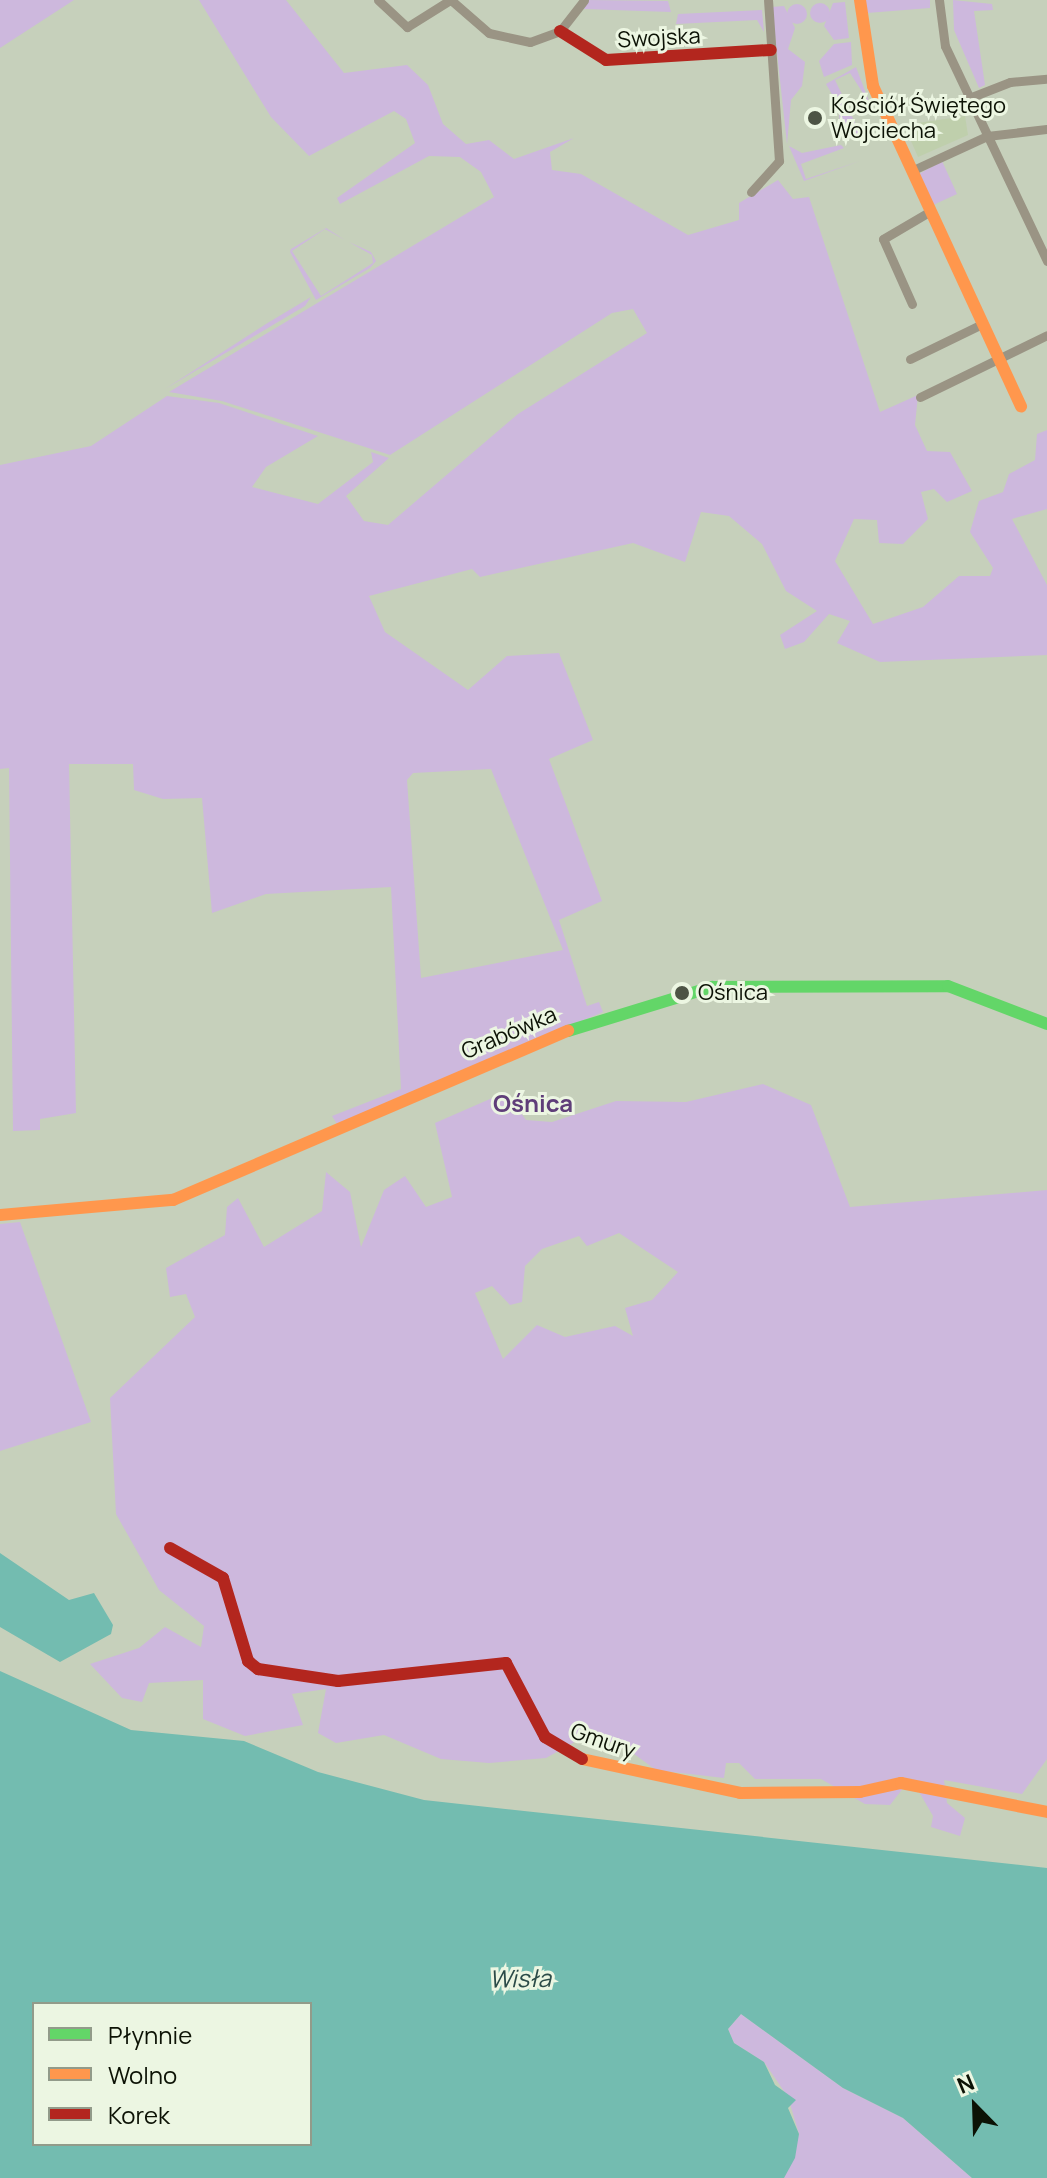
<!DOCTYPE html>
<meta charset="utf-8">
<style>
body{margin:0}
#map{position:relative;width:1047px;height:2178px;overflow:hidden;background:#c6d0bb;font-family:Manrope,sans-serif}
div>[style]{position:absolute}
.built>*{inset:0;background:#bfcfac}
.green>*{inset:0;background:#cdb8dd}
.round{border-radius:50%}
.water>*{inset:0;background:#73bcb0}
.street>*{height:9px;margin:-4.5px;padding:0 4.5px;transform-origin:4.5px;border-radius:4.5px;background:#9a9484}
.fast>*{height:12px;margin:-6px;padding:0 6px;transform-origin:6px;border-radius:6px;background:#63d668}
.slow>*{height:12px;margin:-6px;padding:0 6px;transform-origin:6px;border-radius:6px;background:#ff974d}
.jam>*{height:12px;margin:-6px;padding:0 6px;transform-origin:6px;border-radius:6px;background:#b3261e}
.dots>*{width:22px;height:22px;translate:-50% -50%;box-sizing:border-box;border:4px solid #ecf6e2;border-radius:50%}
span{translate:-50% -50%;white-space:nowrap;text-align:center;line-height:1.15;-webkit-text-stroke:6px #ecf6e2;paint-order:stroke}
.street-label{font-size:22px;color:#0c1205}
.poi-label{font-size:22px;color:#0c1205}
.left{translate:0 -50%;text-align:left}
.neighbourhood-label{font-size:24px;color:#5f3e79;font-weight:700}
.water-label{font-size:24px;color:#2b4b48;font-style:italic}
.legend{position:absolute;left:32px;top:2002px;width:280px;height:144px;box-sizing:border-box;background:#ecf6e2;border:2px solid #929b8a;margin:0;padding:10px 14px;list-style:none;font-size:24px;color:#0c1205}
.legend li{display:flex;align-items:center;gap:16px;height:40px}
.legend b{width:40px;border:2px solid #929b8a}
.north{position:absolute;left:935px;top:2066px;width:80px;height:80px;-webkit-text-stroke:6px #ecf6e2;paint-order:stroke;rotate:337deg;font-size:22px;font-weight:700;line-height:32px;text-align:center;color:#0c1205}
.north::after{content:'';display:block;margin:auto;width:28px;height:36px;background:#0c1205;clip-path:polygon(50% 0,100% 100%,50% 72%,0 100%)}
</style>
<div id="map">
<div class="built">
<div style="clip-path:polygon(965px 116px,968px 135px,918px 157px,904px 125px)"></div>
</div>
<div class="green">
<div style="clip-path:polygon(0 0,74px 0,0 48px)"></div>
<div style="clip-path:polygon(evenodd,199px 0,286px 0,344px 73px,407px 65px,428px 85px,443px 124px,466px 144px,489px 140px,514px 159px,574px 138px,550px 152px,552px 170px,581px 174px,688px 235px,739px 220px,739px 203px,778px 180px,793px 199px,809px 197px,880px 412px,918px 395px,915px 425px,927px 451px,950px 452px,972px 491px,947px 502px,934px 489px,921px 492px,928px 519px,903px 544px,879px 543px,877px 520px,854px 519px,835px 561px,873px 624px,923px 607px,959px 576px,990px 576px,993px 568px,970px 532px,979px 501px,1003px 492px,1009px 474px,1035px 460px,1037px 434px,1047px 430px,1047px 509px,1012px 519px,1047px 585px,1047px 655px,880px 662px,837px 643px,850px 621px,829px 614px,804px 642px,785px 649px,780px 635px,817px 611px,786px 591px,762px 544px,729px 516px,701px 512px,685px 562px,633px 543px,480px 577px,472px 569px,369px 596px,385px 632px,468px 690px,507px 656px,559px 653px,593px 740px,549px 759px,602px 901px,559px 920px,587px 1006px,599px 1002px,603px 1012px,337px 1124px,332px 1116px,401px 1089px,391px 887px,266px 894px,212px 913px,202px 798px,163px 799px,134px 790px,133px 764px,69px 764px,76px 1113px,40px 1119px,40px 1130px,13px 1131px,9px 768px,0 769px,0 465px,91px 446px,167px 396px,219px 403px,318px 436px,266px 467px,252px 487px,318px 504px,373px 462px,371px 452px,389px 458px,346px 496px,364px 521px,388px 525px,518px 414px,647px 333px,633px 309px,612px 313px,390px 455px,222px 401px,169px 392px,494px 197px,481px 172px,460px 157px,429px 156px,340px 204px,337px 198px,415px 143px,406px 119px,394px 111px,309px 156px,271px 117px,199px 0,491px 769px,563px 950px,421px 978px,407px 780px,413px 773px,491px 769px)"></div>
<div style="clip-path:polygon(587px 0,668px 1px,671px 12px,584px 9px)"></div>
<div style="clip-path:polygon(864px 0,930px 0,930px 8px,867px 13px)"></div>
<div style="clip-path:polygon(953px 0,992px 4px,993px 10px,974px 11px,985px 85px,979px 88px,954px 30px)"></div>
<div style="clip-path:polygon(845px 2px,849px 38px,834px 40px,824px 26px,833px 3px)"></div>
<div class="round" style="left:810px;top:3px;width:20px;height:20px"></div>
<div class="round" style="left:787px;top:4px;width:20px;height:20px"></div>
<div style="clip-path:polygon(784px 6px,795px 28px,788px 49px,805px 62px,802px 86px,791px 100px,787px 144px,772px 7px)"></div>
<div style="clip-path:polygon(762px 10px,764px 32px,757px 20px,676px 24px,678px 14px)"></div>
<div style="clip-path:polygon(851px 42px,852px 65px,824px 77px,819px 61px,834px 44px)"></div>
<div style="clip-path:polygon(856px 67px,870px 104px,850px 73px,835px 80px,848px 107px,840px 108px,826px 84px)"></div>
<div style="clip-path:polygon(849px 110px,862px 138px,840px 127px,839px 113px)"></div>
<div style="clip-path:polygon(841px 145px,844px 148px,801px 164px,806px 179px,860px 161px,804px 181px,789px 146px,802px 153px)"></div>
<div style="clip-path:polygon(942px 161px,957px 194px,931px 206px,919px 174px)"></div>
<div style="clip-path:polygon(326px 228px,345px 240px,325px 229px,292px 251px,321px 296px,373px 263px,372px 255px,349px 242px,371px 252px,376px 261px,370px 268px,316px 300px,290px 252px,291px 249px)"></div>
<div style="clip-path:polygon(311px 297px,305px 306px,165px 389px,266px 324px)"></div>
<div style="clip-path:polygon(evenodd,763px 1084px,811px 1105px,850px 1207px,1047px 1190px,1047px 1759px,1022px 1794px,944px 1780px,947px 1803px,965px 1818px,960px 1836px,931px 1827px,933px 1816px,911px 1778px,890px 1805px,865px 1804px,821px 1779px,755px 1779px,739px 1763px,726px 1763px,724px 1778px,656px 1770px,619px 1743px,580px 1739px,546px 1758px,489px 1763px,441px 1759px,384px 1735px,336px 1743px,318px 1733px,326px 1689px,292px 1694px,303px 1725px,245px 1736px,203px 1719px,203px 1680px,149px 1683px,142px 1702px,122px 1698px,90px 1664px,139px 1648px,165px 1627px,201px 1647px,204px 1626px,159px 1590px,116px 1514px,110px 1398px,195px 1317px,186px 1294px,170px 1297px,166px 1268px,225px 1235px,227px 1207px,238px 1198px,264px 1247px,322px 1211px,326px 1172px,350px 1192px,361px 1247px,384px 1190px,405px 1176px,426px 1207px,452px 1197px,435px 1123px,506px 1092px,526px 1120px,552px 1122px,616px 1101px,686px 1102px,763px 1084px,619px 1233px,678px 1272px,652px 1300px,625px 1308px,633px 1336px,615px 1326px,565px 1337px,537px 1325px,503px 1359px,475px 1293px,492px 1286px,510px 1305px,522px 1302px,525px 1266px,542px 1249px,579px 1236px,587px 1246px,619px 1233px)"></div>
<div style="clip-path:polygon(20px 1222px,91px 1422px,0 1451px,0 1224px)"></div>
<div style="clip-path:polygon(741px 2014px,843px 2088px,903px 2118px,972px 2178px,784px 2178px,799px 2134px,788px 2097px,764px 2062px,734px 2043px,728px 2029px)"></div>
</div>
<div class="water">
<div style="clip-path:polygon(0 1553px,69px 1600px,94px 1593px,113px 1625px,111px 1634px,60px 1662px,0 1627px)"></div>
<div style="clip-path:polygon(evenodd,0 1671px,131px 1730px,244px 1741px,318px 1772px,424px 1800px,1047px 1868px,1047px 2178px,972px 2178px,903px 2118px,843px 2088px,741px 2014px,728px 2029px,734px 2043px,764px 2062px,775px 2085px,796px 2100px,788px 2108px,799px 2134px,795px 2158px,784px 2178px,0 2178px,0 1671px,310px 2004px,310px 2144px,34px 2144px,34px 2004px,310px 2004px)"></div>
</div>
<div class="street">
<div style="left:378px;top:0;width:40px;rotate:43deg"></div>
<div style="left:407px;top:27px;width:51px;rotate:-32.1deg"></div>
<div style="left:451px;top:0;width:50px;rotate:41deg"></div>
<div style="left:489px;top:33px;width:42px;rotate:12.4deg"></div>
<div style="left:530px;top:42px;width:32px;rotate:-20deg"></div>
<div style="left:560px;top:31px;width:39px;rotate:-52deg"></div>
<div style="left:939px;top:0;width:46px;rotate:82.6deg"></div>
<div style="left:945px;top:46px;width:238px;rotate:64.6deg"></div>
<div style="left:969px;top:98px;width:44px;rotate:-21.3deg"></div>
<div style="left:1010px;top:82px;width:37px;rotate:-5deg"></div>
<div style="left:911px;top:171px;width:84px;rotate:-24.7deg"></div>
<div style="left:987px;top:136px;width:60px;rotate:-6.7deg"></div>
<div style="left:751px;top:192px;width:42px;rotate:-47.9deg"></div>
<div style="left:779px;top:161px;width:161px;rotate:-93.9deg"></div>
<div style="left:912px;top:304px;width:71px;rotate:-114deg"></div>
<div style="left:883px;top:239px;width:53px;rotate:-30.4deg"></div>
<div style="left:910px;top:359px;width:80px;rotate:-25.9deg"></div>
<div style="left:920px;top:397px;width:141px;rotate:-26deg"></div>
</div>
<div class="fast">
<div style="left:568px;top:1031px;width:151px;rotate:-17deg"></div>
<div style="left:712px;top:987px;width:236px;rotate:-0.2deg"></div>
<div style="left:948px;top:986px;width:106px;rotate:21deg"></div>
</div>
<div class="slow">
<div style="left:860px;top:0;width:87px;rotate:81.4deg"></div>
<div style="left:873px;top:86px;width:353px;rotate:65.2deg"></div>
<div style="left:0;top:1215px;width:174px;rotate:-5deg"></div>
<div style="left:173px;top:1200px;width:430px;rotate:-23.2deg"></div>
<div style="left:582px;top:1759px;width:162px;rotate:12.1deg"></div>
<div style="left:740px;top:1793px;width:120px;rotate:-0.5deg"></div>
<div style="left:860px;top:1792px;width:42px;rotate:-12.4deg"></div>
<div style="left:901px;top:1783px;width:149px;rotate:11.2deg"></div>
</div>
<div class="jam">
<div style="left:560px;top:31px;width:54px;rotate:32.2deg"></div>
<div style="left:606px;top:60px;width:165px;rotate:-3.5deg"></div>
<div style="left:170px;top:1548px;width:61px;rotate:29.5deg"></div>
<div style="left:223px;top:1578px;width:87px;rotate:73.2deg"></div>
<div style="left:248px;top:1661px;width:13px;rotate:39deg"></div>
<div style="left:258px;top:1669px;width:81px;rotate:8.5deg"></div>
<div style="left:338px;top:1681px;width:169px;rotate:-6.1deg"></div>
<div style="left:506px;top:1663px;width:84px;rotate:62.2deg"></div>
<div style="left:545px;top:1737px;width:43px;rotate:30.7deg"></div>
</div>
<div class="dots">
<div style="left:815px;top:118px;background:#4d5445"></div>
<div style="left:682px;top:993px;background:#4d5445"></div>
</div>
<div class="street-label">
<span style="left:659px;top:38px;rotate:-3deg">Swojska</span>
<span style="left:509px;top:1033px;rotate:-23deg">Grabówka</span>
<span style="left:603px;top:1741px;rotate:19deg">Gmury</span>
</div>
<div class="poi-label">
<span class="left" style="left:831px;top:118px">Kościół Świętego<br>Wojciecha</span>
<span class="left" style="left:698px;top:993px">Ośnica</span>
</div>
<div class="neighbourhood-label">
<span style="left:533px;top:1103px">Ośnica</span>
</div>
<div class="water-label">
<span style="left:520px;top:1978px;rotate:-1deg">Wisła</span>
</div>
<ul class="legend">
<li><b style="height:10px;background:#63d668"></b>Płynnie</li>
<li><b style="height:10px;background:#ff974d"></b>Wolno</li>
<li><b style="height:10px;background:#b3261e"></b>Korek</li>
</ul>
<div class="north">N</div>
</div>
